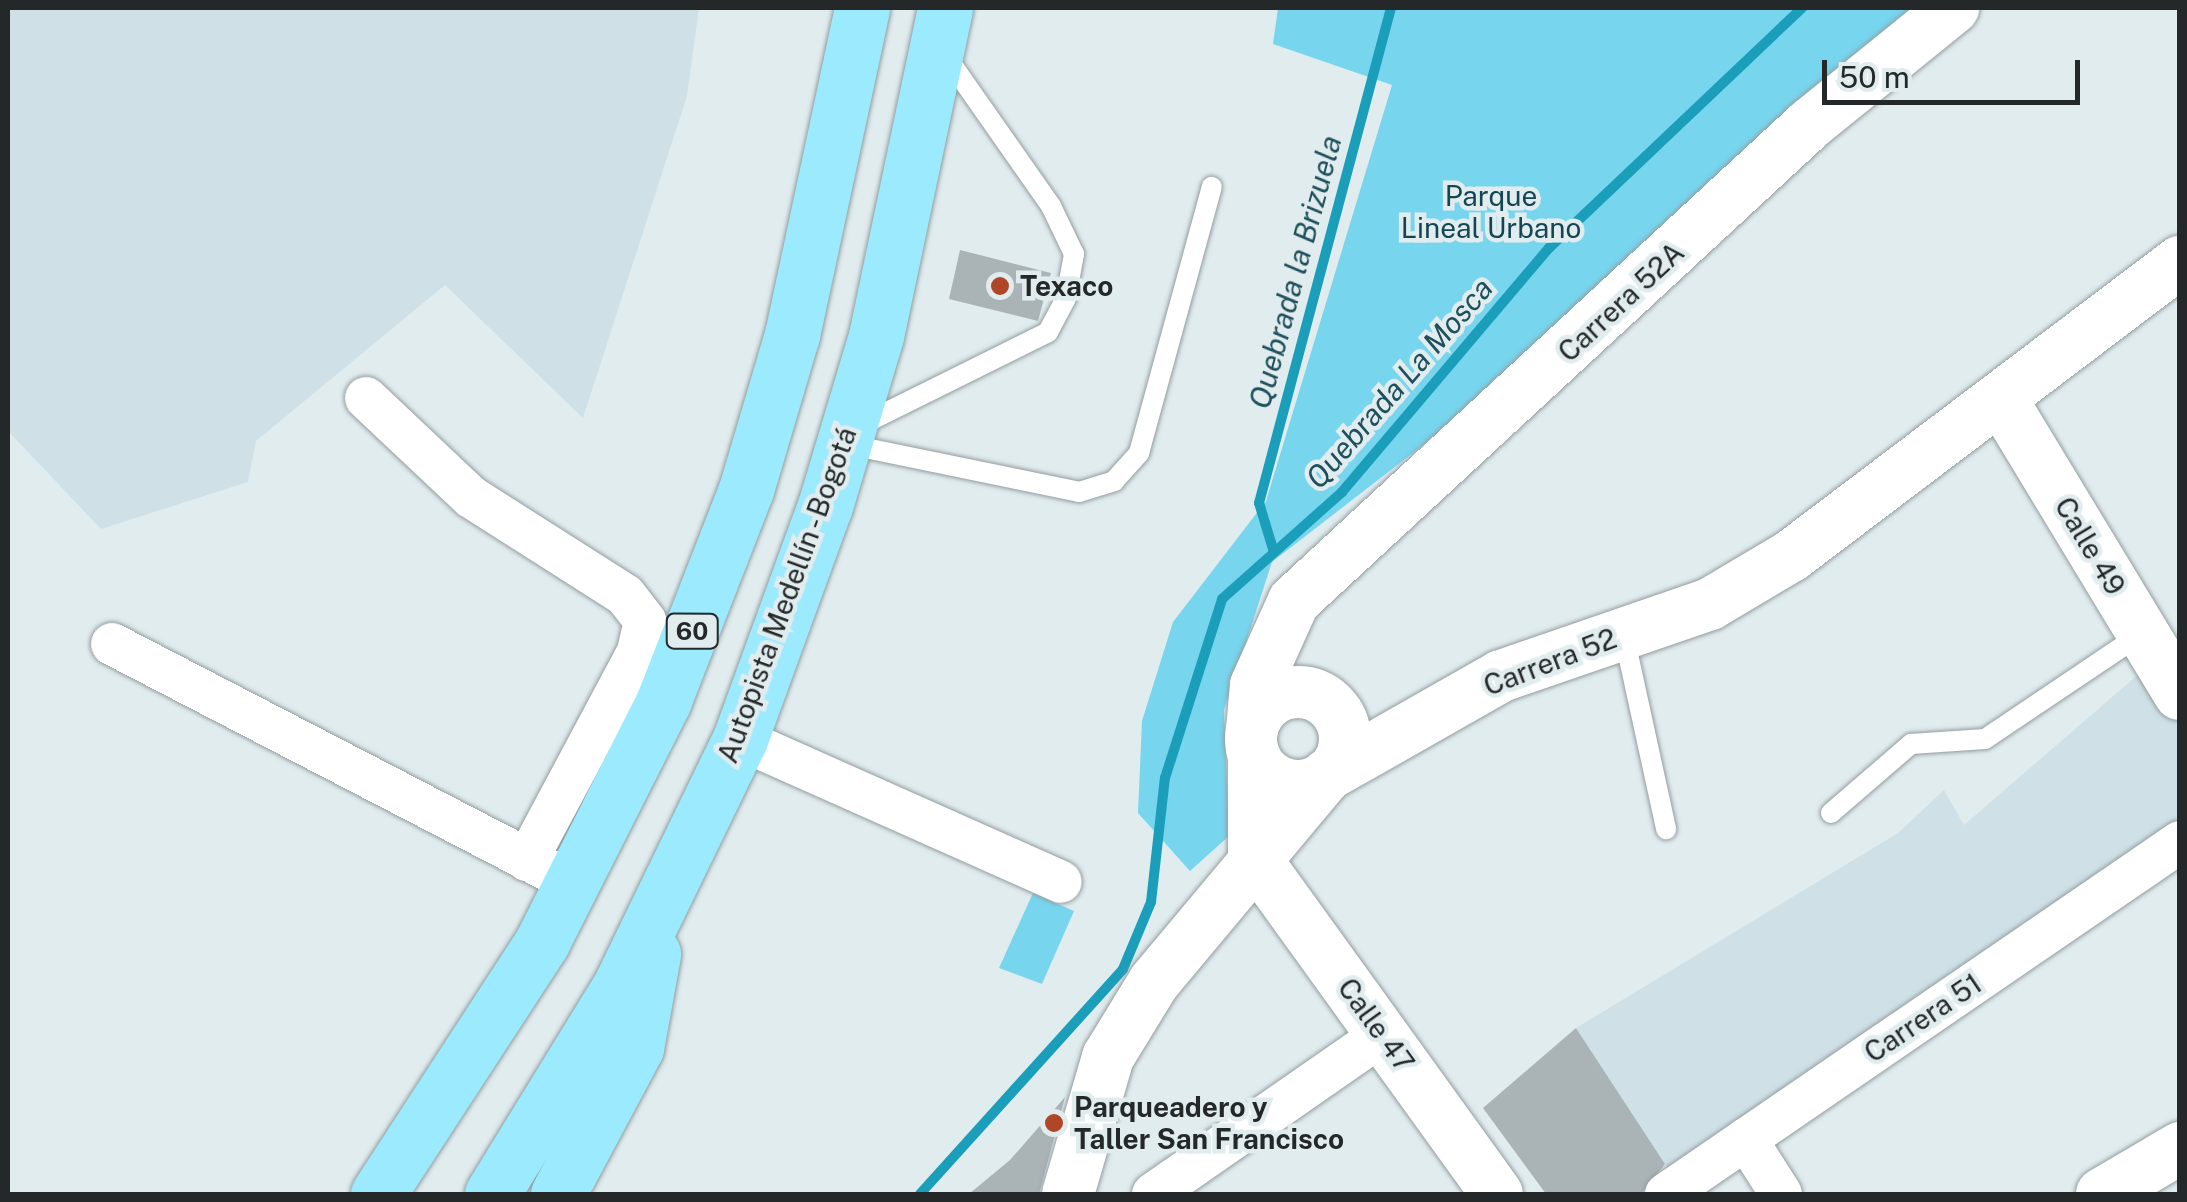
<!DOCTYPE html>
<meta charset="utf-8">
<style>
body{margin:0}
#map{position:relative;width:2187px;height:1202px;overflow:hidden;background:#e1ecef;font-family:"Public Sans",sans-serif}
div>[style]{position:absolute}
.built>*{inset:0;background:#cfe1e7}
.green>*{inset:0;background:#77d5ee}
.stream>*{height:10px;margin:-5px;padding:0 5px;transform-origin:5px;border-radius:5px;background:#1b9eba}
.building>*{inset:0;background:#aab4b7}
.roads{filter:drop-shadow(0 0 2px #939da0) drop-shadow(0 0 2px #939da0)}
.service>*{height:20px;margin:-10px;padding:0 10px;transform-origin:10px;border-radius:10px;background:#fff}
.minor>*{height:42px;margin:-21px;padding:0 21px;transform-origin:21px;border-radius:21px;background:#fff}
.tertiary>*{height:52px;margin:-26px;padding:0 26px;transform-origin:26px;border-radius:26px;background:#fff}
.tertiary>.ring{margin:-26px;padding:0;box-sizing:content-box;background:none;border:52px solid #fff;border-radius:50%}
.trunk>*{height:55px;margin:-27.5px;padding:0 27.5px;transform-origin:27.5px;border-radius:27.5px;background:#9beafe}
.dots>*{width:28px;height:28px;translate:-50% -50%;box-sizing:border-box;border:5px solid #e1ecef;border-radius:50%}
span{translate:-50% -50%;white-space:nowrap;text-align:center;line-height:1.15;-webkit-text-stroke:9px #e1ecef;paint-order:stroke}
.shield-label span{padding:2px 8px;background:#e1ecef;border:2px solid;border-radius:8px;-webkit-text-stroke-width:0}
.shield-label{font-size:25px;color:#242829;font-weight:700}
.park-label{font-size:28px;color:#134652}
.poi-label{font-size:28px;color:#242829;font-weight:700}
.left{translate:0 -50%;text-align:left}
.street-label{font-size:28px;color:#242829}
.water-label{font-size:30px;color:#1e505c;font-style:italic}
.frame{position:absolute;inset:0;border:10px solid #242829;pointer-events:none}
.scale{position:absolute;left:1822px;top:60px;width:258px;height:45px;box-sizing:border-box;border:5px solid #242829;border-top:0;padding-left:12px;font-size:30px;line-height:35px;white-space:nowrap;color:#242829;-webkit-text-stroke:8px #e1ecef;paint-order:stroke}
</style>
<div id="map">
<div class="built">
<div style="clip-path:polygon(8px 8px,699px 8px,687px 96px,583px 418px,445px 285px,256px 441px,248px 482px,101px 529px,8px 431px)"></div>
<div style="clip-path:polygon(2148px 666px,2179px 715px,2179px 820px,1668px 1168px,1576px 1028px,1898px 833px,1944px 790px,1964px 825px)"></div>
</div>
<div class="green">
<div style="clip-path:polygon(1278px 8px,1914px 8px,1480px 401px,1272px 562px,1224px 710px,1229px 836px,1190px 871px,1138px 813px,1142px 721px,1173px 622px,1266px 501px,1392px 85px,1273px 44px)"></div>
<div style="clip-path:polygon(1033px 893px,1074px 911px,1042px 984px,999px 968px)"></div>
</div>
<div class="stream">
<div style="left:1273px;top:549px;width:48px;rotate:-106.9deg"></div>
<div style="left:1259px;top:503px;width:512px;rotate:-75.07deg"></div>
<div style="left:920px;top:1194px;width:303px;rotate:-47.9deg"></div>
<div style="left:1123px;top:969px;width:73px;rotate:-67.3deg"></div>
<div style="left:1151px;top:902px;width:125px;rotate:-83.6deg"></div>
<div style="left:1165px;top:778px;width:188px;rotate:-72.3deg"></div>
<div style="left:1222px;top:599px;width:161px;rotate:-41.7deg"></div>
<div style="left:1342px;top:492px;width:320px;rotate:-49.7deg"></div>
<div style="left:1549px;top:248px;width:349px;rotate:-43.5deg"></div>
</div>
<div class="building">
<div style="clip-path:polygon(960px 250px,1051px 273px,1038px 321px,949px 299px)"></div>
<div style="clip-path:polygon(1576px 1028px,1665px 1164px,1641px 1194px,1546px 1194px,1483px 1108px)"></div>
<div style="clip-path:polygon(1065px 1097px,1039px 1194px,969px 1194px,1010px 1160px)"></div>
</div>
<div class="roads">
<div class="service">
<div style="left:859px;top:426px;width:211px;rotate:-26.4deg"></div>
<div style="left:1048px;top:332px;width:38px;rotate:-62deg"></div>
<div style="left:1066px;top:298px;width:45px;rotate:-79.7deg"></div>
<div style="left:1074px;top:254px;width:53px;rotate:-115.6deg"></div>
<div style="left:1051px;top:206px;width:183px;rotate:-125deg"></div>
<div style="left:846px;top:444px;width:238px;rotate:11.6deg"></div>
<div style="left:1079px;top:492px;width:37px;rotate:-17deg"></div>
<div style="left:1114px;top:481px;width:38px;rotate:-48deg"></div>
<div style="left:1139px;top:453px;width:276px;rotate:-74.7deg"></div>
<div style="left:1624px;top:636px;width:198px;rotate:77.7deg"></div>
<div style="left:1831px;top:813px;width:106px;rotate:-40.8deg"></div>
<div style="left:1911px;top:744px;width:74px;rotate:-3.9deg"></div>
<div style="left:1985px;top:739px;width:188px;rotate:-33.9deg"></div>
</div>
<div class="minor">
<div style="left:366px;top:398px;width:144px;rotate:43.3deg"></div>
<div style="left:471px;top:497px;width:183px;rotate:32.5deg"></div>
<div style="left:625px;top:595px;width:33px;rotate:52deg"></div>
<div style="left:645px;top:621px;width:32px;rotate:103deg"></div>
<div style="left:638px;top:652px;width:236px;rotate:118.1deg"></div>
<div style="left:112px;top:644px;width:496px;rotate:27.4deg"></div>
<div style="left:740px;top:739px;width:351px;rotate:24deg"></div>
<div style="left:1746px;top:1139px;width:65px;rotate:57.5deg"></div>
<div style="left:1153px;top:1194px;width:280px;rotate:-34.8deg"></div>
<div style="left:1666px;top:1194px;width:623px;rotate:-34.4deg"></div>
</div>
<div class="tertiary">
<div style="left:2001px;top:399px;width:345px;rotate:58.8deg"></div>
<div class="ring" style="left:1251px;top:692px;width:42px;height:42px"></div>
<div style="left:1252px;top:730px;width:45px;rotate:-84.9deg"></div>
<div style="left:1256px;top:685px;width:92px;rotate:-65.7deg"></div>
<div style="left:1294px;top:601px;width:704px;rotate:-42.76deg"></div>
<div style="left:1811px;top:123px;width:183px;rotate:-39deg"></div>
<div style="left:1254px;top:755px;width:102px;rotate:90deg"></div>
<div style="left:1254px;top:857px;width:415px;rotate:54.2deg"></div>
<div style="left:1068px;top:1194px;width:143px;rotate:-73.7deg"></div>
<div style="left:1108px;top:1057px;width:88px;rotate:-58.5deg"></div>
<div style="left:1154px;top:982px;width:270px;rotate:-50.1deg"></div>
<div style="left:1327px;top:775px;width:200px;rotate:-29.6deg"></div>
<div style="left:1501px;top:676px;width:221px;rotate:-19deg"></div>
<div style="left:1710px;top:604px;width:94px;rotate:-30.7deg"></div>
<div style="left:1791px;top:556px;width:488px;rotate:-37.1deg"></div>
<div style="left:2102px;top:1194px;width:91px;rotate:-30.5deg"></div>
</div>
<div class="trunk">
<div style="left:378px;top:1194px;width:301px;rotate:-56.9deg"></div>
<div style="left:542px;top:942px;width:271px;rotate:-63.2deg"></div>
<div style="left:664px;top:700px;width:225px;rotate:-68.7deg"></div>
<div style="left:746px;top:490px;width:162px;rotate:-73.5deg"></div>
<div style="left:792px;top:335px;width:334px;rotate:-77.9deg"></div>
<div style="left:492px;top:1194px;width:246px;rotate:-58.4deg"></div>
<div style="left:621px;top:984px;width:272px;rotate:-64.1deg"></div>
<div style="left:740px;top:739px;width:248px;rotate:-70deg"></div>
<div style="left:825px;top:506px;width:177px;rotate:-73.3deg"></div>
<div style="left:876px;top:336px;width:335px;rotate:-78.1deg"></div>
<div style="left:558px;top:1194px;width:166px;rotate:-61.9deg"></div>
<div style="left:636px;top:1048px;width:96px;rotate:-79.7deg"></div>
</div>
</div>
<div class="dots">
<div style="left:1000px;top:286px;background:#ae4627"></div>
<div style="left:1054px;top:1123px;background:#ae4627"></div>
</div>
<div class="shield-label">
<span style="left:692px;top:631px">60</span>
</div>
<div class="park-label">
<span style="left:1491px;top:212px">Parque<br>Lineal Urbano</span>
</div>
<div class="poi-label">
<span class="left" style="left:1020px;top:286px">Texaco</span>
<span class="left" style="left:1074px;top:1123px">Parqueadero y<br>Taller San Francisco</span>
</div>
<div class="street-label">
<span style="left:1621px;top:302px;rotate:-43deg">Carrera 52A</span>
<span style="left:2090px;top:546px;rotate:59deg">Calle 49</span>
<span style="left:787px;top:595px;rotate:-70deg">Autopista Medellín - Bogotá</span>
<span style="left:1550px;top:662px;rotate:-21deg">Carrera 52</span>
<span style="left:1923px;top:1018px;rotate:-34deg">Carrera 51</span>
<span style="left:1376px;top:1025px;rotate:54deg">Calle 47</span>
</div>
<div class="water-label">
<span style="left:1295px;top:272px;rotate:-75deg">Quebrada la Brizuela</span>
<span style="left:1399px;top:383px;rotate:-49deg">Quebrada La Mosca</span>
</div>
<div class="frame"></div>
<div class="scale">50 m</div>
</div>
